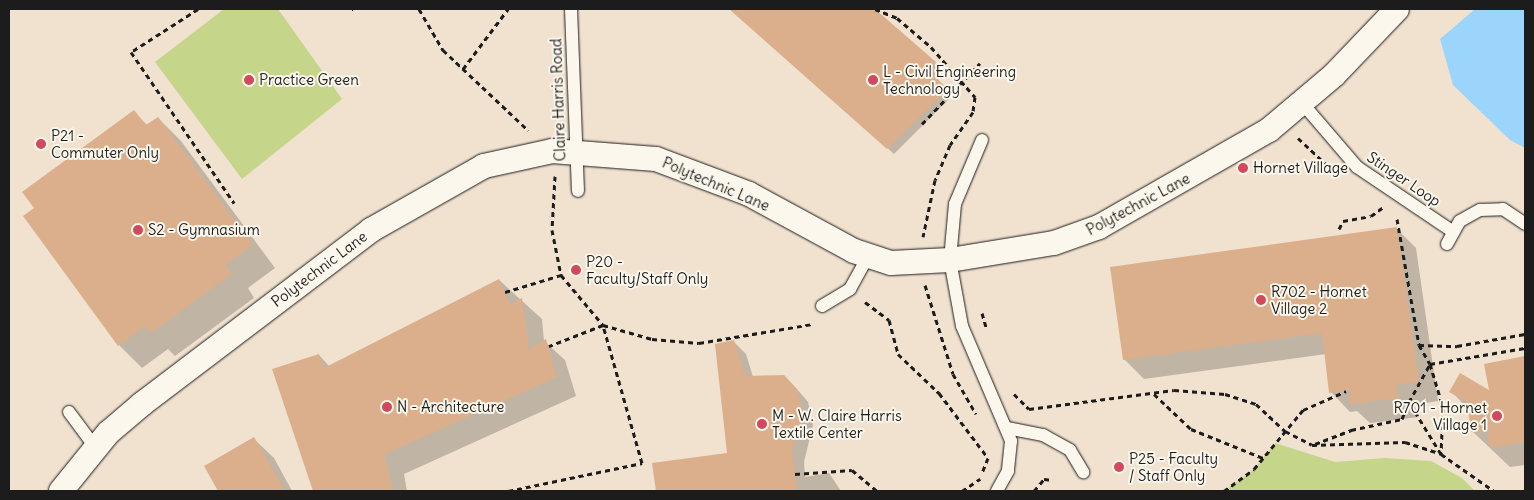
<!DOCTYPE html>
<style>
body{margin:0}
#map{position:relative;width:1534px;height:500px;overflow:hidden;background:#fbf7ec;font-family:Delius,sans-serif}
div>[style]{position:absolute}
.built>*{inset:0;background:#f1e1cf}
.green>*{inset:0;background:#c5d58a}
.water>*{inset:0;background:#9bd5fb}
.shadow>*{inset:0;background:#0003}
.building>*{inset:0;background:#dbaf8c}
.path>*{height:3px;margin-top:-1.5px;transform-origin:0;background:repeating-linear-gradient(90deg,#1c1c1c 0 5px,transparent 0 9px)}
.roads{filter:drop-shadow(0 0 1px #1c1c1c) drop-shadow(0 0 1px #1c1c1c)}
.service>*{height:12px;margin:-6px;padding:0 6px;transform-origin:6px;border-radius:6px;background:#fbf7ec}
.minor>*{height:24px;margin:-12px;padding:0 12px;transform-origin:12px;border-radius:12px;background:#fbf7ec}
.dots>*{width:14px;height:14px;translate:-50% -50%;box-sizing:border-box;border:2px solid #fbf7ec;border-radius:50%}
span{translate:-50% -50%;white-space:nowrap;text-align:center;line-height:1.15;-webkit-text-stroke:4px #fbf7ec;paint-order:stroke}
.poi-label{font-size:15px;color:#1c1c1c}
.left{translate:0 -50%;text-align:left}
.right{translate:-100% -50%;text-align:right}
.street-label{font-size:15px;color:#1c1c1c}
.frame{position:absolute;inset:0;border:10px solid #1c1c1c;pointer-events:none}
</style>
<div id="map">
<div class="built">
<div style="clip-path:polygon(9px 9px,1525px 9px,1525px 491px,9px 491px)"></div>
</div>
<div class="green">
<div style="clip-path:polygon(224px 9px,278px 9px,342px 99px,242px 179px,155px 62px)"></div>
<div style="clip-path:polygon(1275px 443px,1335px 462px,1385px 458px,1431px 461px,1462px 478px,1475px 491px,1224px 491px,1254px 469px)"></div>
</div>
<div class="water">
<div style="clip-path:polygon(1475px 9px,1525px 9px,1525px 148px,1510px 140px,1453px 85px,1440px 39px)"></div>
</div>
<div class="shadow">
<div style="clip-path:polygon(730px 9px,874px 10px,941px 68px,933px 77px,952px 96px,894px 154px)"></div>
<div style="clip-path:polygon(134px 112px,148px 126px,158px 118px,181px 141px,275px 268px,248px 288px,254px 298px,175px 356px,168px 349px,142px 368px,119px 345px,36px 208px)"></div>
<div style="clip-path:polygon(1397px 229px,1416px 248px,1438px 401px,1414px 405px,1419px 417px,1370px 423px,1357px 411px,1350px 412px,1331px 392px,1326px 354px,1144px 379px,1124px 359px)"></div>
<div style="clip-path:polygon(499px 280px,542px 319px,544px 341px,565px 360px,576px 396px,404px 474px,407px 491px,314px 491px,273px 370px,319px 355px,330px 367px)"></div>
<div style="clip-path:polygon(734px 342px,746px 354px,753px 377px,796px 388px,808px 402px,813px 425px,804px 462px,805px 477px,829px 473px,841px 491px,657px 491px,653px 464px,728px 454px)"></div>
<div style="clip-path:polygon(1525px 357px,1525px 465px,1510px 467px,1472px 431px,1469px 410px,1451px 391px,1491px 392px,1485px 365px)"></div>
<div style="clip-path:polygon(254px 439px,274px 458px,292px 491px,220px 491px,206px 466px)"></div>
</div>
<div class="building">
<div style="clip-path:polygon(729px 9px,875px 9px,936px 62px,928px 70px,948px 89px,887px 149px)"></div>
<div style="clip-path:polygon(134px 110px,146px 125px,158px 117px,253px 245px,225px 265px,232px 274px,151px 333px,145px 326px,118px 346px,23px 216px,34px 208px,22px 192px)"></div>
<div style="clip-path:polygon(1397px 227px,1419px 382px,1395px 385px,1400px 398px,1349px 404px,1350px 390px,1329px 393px,1322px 333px,1123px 360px,1110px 267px)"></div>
<div style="clip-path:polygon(499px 279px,510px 304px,522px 298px,529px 349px,546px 339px,557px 377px,385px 454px,392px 491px,313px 491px,272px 369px,319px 354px,324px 368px)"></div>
<div style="clip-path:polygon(734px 340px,745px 376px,784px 375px,797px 389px,802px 412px,792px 450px,797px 491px,656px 491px,652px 463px,727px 453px,715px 344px)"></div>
<div style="clip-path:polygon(1525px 356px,1525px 442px,1490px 448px,1487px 430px,1471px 432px,1467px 402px,1449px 392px,1460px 373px,1489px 390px,1484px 364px)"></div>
<div style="clip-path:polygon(254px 437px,285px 491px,218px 491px,204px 466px)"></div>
</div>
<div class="path">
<div style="left:198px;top:9px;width:80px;rotate:147.3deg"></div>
<div style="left:131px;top:52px;width:183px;rotate:55.7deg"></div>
<div style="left:352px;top:9px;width:1px"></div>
<div style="left:419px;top:9px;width:48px;rotate:59.7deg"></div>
<div style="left:443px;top:50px;width:117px;rotate:43.3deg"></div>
<div style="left:875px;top:9px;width:24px;rotate:22deg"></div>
<div style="left:897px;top:18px;width:45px;rotate:40.5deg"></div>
<div style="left:931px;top:47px;width:67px;rotate:48.7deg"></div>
<div style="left:975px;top:97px;width:15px;rotate:98deg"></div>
<div style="left:973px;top:112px;width:40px;rotate:124.9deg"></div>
<div style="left:950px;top:145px;width:38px;rotate:113deg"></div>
<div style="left:935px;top:180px;width:58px;rotate:101.9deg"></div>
<div style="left:463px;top:69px;width:75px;rotate:-53.1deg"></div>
<div style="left:922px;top:124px;width:84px;rotate:-46.4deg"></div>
<div style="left:1298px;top:138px;width:37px;rotate:43deg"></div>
<div style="left:555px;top:176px;width:54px;rotate:93.2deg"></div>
<div style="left:552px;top:230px;width:46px;rotate:78.7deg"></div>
<div style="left:561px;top:275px;width:65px;rotate:50deg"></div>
<div style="left:603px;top:325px;width:51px;rotate:15.9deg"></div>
<div style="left:652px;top:339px;width:47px;rotate:4.9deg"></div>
<div style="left:699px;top:343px;width:116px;rotate:-9.5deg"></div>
<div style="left:1397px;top:219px;width:128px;rotate:80.1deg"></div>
<div style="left:1419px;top:345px;width:38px;rotate:2deg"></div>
<div style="left:1457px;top:346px;width:69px;rotate:-10deg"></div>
<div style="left:1339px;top:229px;width:9px;rotate:-63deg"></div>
<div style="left:1343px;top:221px;width:28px;rotate:-10deg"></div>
<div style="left:1371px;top:216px;width:14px;rotate:-36deg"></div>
<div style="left:925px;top:285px;width:93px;rotate:72.5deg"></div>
<div style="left:953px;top:374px;width:46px;rotate:60.1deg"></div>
<div style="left:505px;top:292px;width:59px;rotate:-16.9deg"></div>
<div style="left:865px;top:302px;width:30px;rotate:37deg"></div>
<div style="left:889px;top:320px;width:35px;rotate:75deg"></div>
<div style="left:898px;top:354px;width:57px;rotate:43.6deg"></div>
<div style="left:939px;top:393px;width:81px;rotate:53deg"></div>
<div style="left:988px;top:458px;width:16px;rotate:112deg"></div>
<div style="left:982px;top:313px;width:15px;rotate:74deg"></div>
<div style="left:1419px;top:345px;width:22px;rotate:60deg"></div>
<div style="left:1430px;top:364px;width:96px;rotate:-9.6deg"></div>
<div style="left:1430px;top:364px;width:45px;rotate:73.2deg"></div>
<div style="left:1443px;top:407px;width:47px;rotate:92.4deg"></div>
<div style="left:1441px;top:454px;width:61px;rotate:-121.6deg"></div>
<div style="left:1409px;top:402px;width:43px;rotate:-61.1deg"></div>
<div style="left:1014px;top:394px;width:21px;rotate:45deg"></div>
<div style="left:1029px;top:409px;width:146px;rotate:-7.5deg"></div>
<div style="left:1174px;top:390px;width:51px;rotate:4.5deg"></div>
<div style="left:1225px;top:394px;width:33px;rotate:18deg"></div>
<div style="left:1256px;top:404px;width:40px;rotate:43deg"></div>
<div style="left:1285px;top:431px;width:30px;rotate:27deg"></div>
<div style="left:1312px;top:445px;width:93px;rotate:-1.8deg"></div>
<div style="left:1405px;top:442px;width:38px;rotate:18deg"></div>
<div style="left:1441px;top:454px;width:65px;rotate:34.9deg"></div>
<div style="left:1154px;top:394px;width:51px;rotate:43.4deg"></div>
<div style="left:1191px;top:429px;width:78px;rotate:21.9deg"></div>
<div style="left:1315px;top:444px;width:39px;rotate:-21deg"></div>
<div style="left:1351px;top:430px;width:52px;rotate:-12.2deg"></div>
<div style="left:1402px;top:419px;width:17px;rotate:-69deg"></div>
<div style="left:795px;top:474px;width:57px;rotate:-4deg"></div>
<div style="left:852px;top:470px;width:33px;rotate:40deg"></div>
<div style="left:508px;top:491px;width:137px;rotate:-11.8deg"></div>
<div style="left:642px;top:463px;width:143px;rotate:-105.8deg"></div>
<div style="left:603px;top:325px;width:58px;rotate:158.7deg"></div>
<div style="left:962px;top:491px;width:22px;rotate:-34deg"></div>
<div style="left:1034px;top:491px;width:16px;rotate:-50deg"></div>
<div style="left:1044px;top:479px;width:9px;rotate:6deg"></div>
<div style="left:1224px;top:491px;width:37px;rotate:-36deg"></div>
<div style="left:1254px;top:469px;width:77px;rotate:-50.3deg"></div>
<div style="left:1303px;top:410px;width:47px;rotate:-23.8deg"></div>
<div style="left:1524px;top:491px;width:1px;rotate:-45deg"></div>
</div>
<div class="roads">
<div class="service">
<div style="left:571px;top:9px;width:182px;rotate:87.8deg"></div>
<div style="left:1303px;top:104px;width:83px;rotate:49.4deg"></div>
<div style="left:1357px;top:167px;width:115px;rotate:34deg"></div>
<div style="left:982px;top:140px;width:69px;rotate:112.9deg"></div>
<div style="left:955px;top:204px;width:56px;rotate:95.1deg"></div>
<div style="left:950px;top:260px;width:67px;rotate:79.7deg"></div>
<div style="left:962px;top:326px;width:125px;rotate:66.9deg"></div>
<div style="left:1011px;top:441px;width:30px;rotate:96deg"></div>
<div style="left:1008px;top:471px;width:23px;rotate:119deg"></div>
<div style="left:1447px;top:244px;width:26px;rotate:-61deg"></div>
<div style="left:1460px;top:221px;width:23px;rotate:-29deg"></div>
<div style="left:1480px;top:210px;width:23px;rotate:-2deg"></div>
<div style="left:1503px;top:209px;width:27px;rotate:34deg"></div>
<div style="left:822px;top:306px;width:33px;rotate:-31deg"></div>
<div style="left:850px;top:289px;width:37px;rotate:-61deg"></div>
<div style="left:69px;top:412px;width:44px;rotate:53.4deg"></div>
<div style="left:1007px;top:428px;width:37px;rotate:11deg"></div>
<div style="left:1043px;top:435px;width:31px;rotate:29deg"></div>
<div style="left:1070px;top:450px;width:26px;rotate:59deg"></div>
</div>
<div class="minor">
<div style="left:61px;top:491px;width:75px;rotate:-51deg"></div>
<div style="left:108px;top:433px;width:45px;rotate:-40.5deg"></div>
<div style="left:142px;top:404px;width:288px;rotate:-37.2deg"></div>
<div style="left:371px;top:230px;width:130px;rotate:-29.5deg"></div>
<div style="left:484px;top:166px;width:70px;rotate:-12.4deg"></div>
<div style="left:552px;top:151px;width:104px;rotate:4.4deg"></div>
<div style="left:656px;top:159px;width:99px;rotate:20.6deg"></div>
<div style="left:749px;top:194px;width:119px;rotate:28.5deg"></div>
<div style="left:854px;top:251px;width:39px;rotate:18deg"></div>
<div style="left:891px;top:263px;width:59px;rotate:-2.9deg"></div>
<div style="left:950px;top:260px;width:105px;rotate:-9.3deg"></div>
<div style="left:1054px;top:243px;width:48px;rotate:-19.6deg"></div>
<div style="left:1099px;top:227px;width:196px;rotate:-29.7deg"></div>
<div style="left:1269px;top:130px;width:85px;rotate:-40.2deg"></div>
<div style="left:1334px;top:75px;width:91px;rotate:-46.3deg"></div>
</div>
</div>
<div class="dots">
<div style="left:249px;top:80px;background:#d1495b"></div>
<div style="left:873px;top:80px;background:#d1495b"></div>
<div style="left:41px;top:144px;background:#d1495b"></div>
<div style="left:1243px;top:168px;background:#d1495b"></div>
<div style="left:138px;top:230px;background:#d1495b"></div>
<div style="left:576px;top:270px;background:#d1495b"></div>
<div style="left:1261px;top:300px;background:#d1495b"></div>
<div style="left:387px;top:407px;background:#d1495b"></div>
<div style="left:1497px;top:416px;background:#d1495b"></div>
<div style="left:762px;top:424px;background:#d1495b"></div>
<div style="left:1119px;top:467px;background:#d1495b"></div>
</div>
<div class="poi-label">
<span class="left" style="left:883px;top:80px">L - Civil Engineering<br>Technology</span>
<span class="left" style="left:259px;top:80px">Practice Green</span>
<span class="left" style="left:51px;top:144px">P21 -<br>Commuter Only</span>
<span class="left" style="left:1253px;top:168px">Hornet Village</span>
<span class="left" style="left:148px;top:230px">S2 - Gymnasium</span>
<span class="left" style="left:586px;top:270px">P20 -<br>Faculty/Staff Only</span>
<span class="left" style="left:1271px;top:300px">R702 - Hornet<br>Village 2</span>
<span class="left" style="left:397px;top:407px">N - Architecture</span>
<span class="right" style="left:1487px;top:416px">R701 - Hornet<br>Village 1</span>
<span class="left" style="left:772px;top:424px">M - W. Claire Harris<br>Textile Center</span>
<span class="left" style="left:1129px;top:467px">P25 - Faculty<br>/ Staff Only</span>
</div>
<div class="street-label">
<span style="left:558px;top:100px;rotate:-92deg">Claire Harris Road</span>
<span style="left:1404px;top:179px;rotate:34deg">Stinger Loop</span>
<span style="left:716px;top:184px;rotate:23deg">Polytechnic Lane</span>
<span style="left:1138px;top:204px;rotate:-28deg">Polytechnic Lane</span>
<span style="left:319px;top:269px;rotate:-37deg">Polytechnic Lane</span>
</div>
<div class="frame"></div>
</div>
